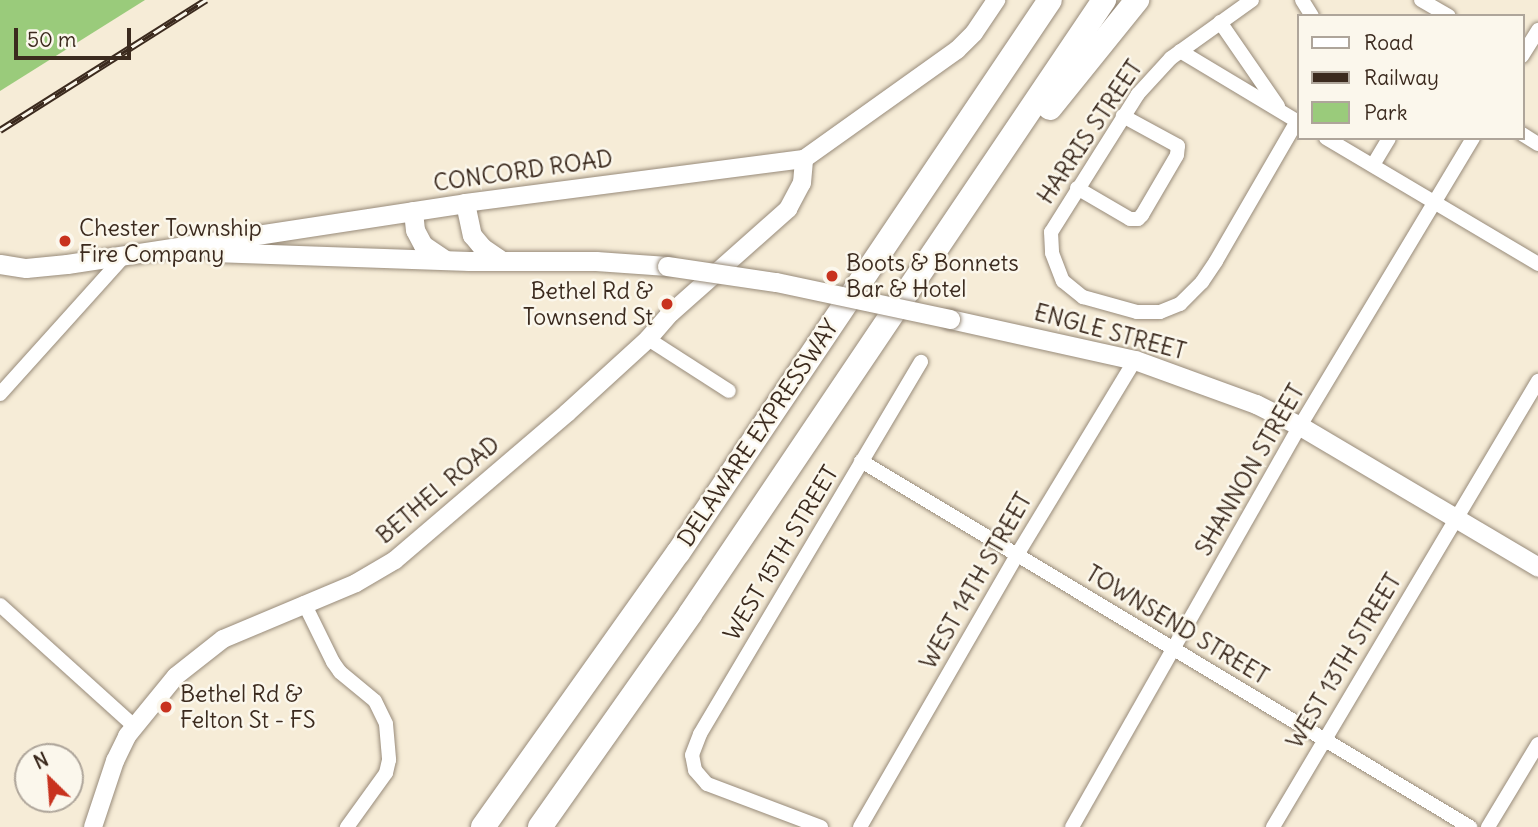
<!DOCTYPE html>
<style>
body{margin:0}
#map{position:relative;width:1538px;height:827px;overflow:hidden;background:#f6ecd7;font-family:Delius,sans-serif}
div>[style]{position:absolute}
.green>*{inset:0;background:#9acb7b}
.roads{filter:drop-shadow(0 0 2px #988b7a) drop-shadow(0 0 2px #988b7a)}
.minor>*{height:14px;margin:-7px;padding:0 7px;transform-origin:7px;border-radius:7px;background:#fff}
.tertiary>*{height:18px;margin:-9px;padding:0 9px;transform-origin:9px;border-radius:9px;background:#fff}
.secondary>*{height:19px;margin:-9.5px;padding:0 9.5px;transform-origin:9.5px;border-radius:9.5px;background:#fff}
.motorway>*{height:24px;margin:-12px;padding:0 12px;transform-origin:12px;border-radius:12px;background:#fff}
.rail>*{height:7px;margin-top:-3.5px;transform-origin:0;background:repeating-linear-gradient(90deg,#fbf7ec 0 13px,#3b2a1e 0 26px);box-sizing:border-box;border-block:2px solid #3b2a1e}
.bridges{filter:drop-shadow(0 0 2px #988b7a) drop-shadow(0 0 2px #988b7a)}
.secondary-bridge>*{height:19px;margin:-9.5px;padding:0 9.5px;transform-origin:9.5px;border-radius:9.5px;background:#fff}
.dots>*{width:19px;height:19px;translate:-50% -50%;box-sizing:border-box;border:4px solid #fbf7ec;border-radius:50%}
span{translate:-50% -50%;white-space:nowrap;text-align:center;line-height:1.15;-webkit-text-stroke:5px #fbf7ec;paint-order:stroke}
.street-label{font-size:23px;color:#3b2a1e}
.poi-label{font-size:23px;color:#3b2a1e}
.left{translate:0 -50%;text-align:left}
.right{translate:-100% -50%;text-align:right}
.legend{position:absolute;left:1297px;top:14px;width:228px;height:126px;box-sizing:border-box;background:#fbf7ec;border:2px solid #aea59a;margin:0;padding:9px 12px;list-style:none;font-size:21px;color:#3b2a1e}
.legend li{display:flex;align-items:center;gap:14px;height:35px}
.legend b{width:35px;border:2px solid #aea59a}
.north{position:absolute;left:14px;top:743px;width:70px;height:70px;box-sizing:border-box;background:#fbf7ec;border:2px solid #aea59a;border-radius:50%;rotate:335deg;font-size:19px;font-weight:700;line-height:28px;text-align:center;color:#3b2a1e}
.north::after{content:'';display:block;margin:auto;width:24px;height:32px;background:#c8321e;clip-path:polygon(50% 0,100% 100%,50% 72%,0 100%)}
.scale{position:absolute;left:14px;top:28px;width:117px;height:32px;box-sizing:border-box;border:4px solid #3b2a1e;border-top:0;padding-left:9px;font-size:21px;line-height:24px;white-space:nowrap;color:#3b2a1e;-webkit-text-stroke:5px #fbf7ec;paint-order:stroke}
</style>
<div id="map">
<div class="green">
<div style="clip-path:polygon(0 0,145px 0,0 91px)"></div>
</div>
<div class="roads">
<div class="minor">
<div style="left:1252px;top:0;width:100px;rotate:144.4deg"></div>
<div style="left:1171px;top:58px;width:49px;rotate:132.5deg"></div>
<div style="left:1138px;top:94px;width:163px;rotate:122.2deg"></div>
<div style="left:1051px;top:232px;width:21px;rotate:87deg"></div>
<div style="left:1052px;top:253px;width:30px;rotate:69deg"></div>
<div style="left:1063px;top:281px;width:26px;rotate:39deg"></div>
<div style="left:1083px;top:297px;width:56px;rotate:15.5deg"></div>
<div style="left:1137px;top:312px;width:23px"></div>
<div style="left:1160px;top:312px;width:22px;rotate:-22deg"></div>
<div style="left:1180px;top:304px;width:31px;rotate:-45deg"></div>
<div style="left:1202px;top:282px;width:25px;rotate:-56deg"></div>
<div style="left:1216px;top:261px;width:162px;rotate:-59.9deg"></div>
<div style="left:1302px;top:0;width:19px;rotate:58deg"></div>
<div style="left:1421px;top:0;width:32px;rotate:30deg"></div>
<div style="left:1220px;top:22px;width:102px;rotate:55.4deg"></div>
<div style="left:1180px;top:51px;width:138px;rotate:31deg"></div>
<div style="left:1522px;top:56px;width:31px;rotate:-58deg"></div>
<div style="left:1522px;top:134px;width:19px;rotate:32deg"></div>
<div style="left:1326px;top:138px;width:247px;rotate:30.7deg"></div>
<div style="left:1373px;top:165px;width:31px;rotate:-59deg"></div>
<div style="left:1077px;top:188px;width:61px;rotate:30.3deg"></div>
<div style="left:1130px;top:219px;width:8px"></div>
<div style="left:1138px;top:219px;width:6px;rotate:-45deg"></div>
<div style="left:1142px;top:215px;width:69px;rotate:-59.7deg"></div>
<div style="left:1177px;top:155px;width:9px;rotate:-84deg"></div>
<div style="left:1178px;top:146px;width:63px;rotate:-151.4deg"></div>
<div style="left:648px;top:339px;width:96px;rotate:32.7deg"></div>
<div style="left:0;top:394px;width:187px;rotate:-48deg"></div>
<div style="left:861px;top:461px;width:711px;rotate:31.01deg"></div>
<div style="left:304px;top:603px;width:66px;rotate:63.8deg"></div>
<div style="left:333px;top:662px;width:12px;rotate:55deg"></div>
<div style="left:340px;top:672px;width:45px;rotate:39.6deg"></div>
<div style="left:375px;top:701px;width:25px;rotate:64deg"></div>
<div style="left:386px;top:724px;width:36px;rotate:85deg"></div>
<div style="left:389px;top:760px;width:13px;rotate:103deg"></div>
<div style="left:386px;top:773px;width:67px;rotate:125.8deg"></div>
<div style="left:0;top:605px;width:181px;rotate:42.1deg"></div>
<div style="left:821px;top:827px;width:122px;rotate:-159.3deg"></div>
<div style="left:707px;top:784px;width:18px;rotate:-131deg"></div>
<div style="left:695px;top:770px;width:15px;rotate:-101deg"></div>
<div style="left:692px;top:755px;width:22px;rotate:-69deg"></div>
<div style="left:700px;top:734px;width:433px;rotate:-59.3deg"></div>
<div style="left:860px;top:827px;width:314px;rotate:-60deg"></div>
<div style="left:1017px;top:555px;width:228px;rotate:-58.8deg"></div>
<div style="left:1072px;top:827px;width:461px;rotate:-60.4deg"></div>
<div style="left:1300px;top:426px;width:336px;rotate:-59deg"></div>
<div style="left:1273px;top:827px;width:519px;rotate:-59.28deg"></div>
<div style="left:1488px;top:827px;width:97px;rotate:-58.9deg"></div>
</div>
<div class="tertiary">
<div style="left:465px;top:203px;width:342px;rotate:-7.4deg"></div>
<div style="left:804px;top:159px;width:188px;rotate:-35.5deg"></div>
<div style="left:957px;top:50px;width:24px;rotate:-45deg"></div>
<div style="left:974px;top:33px;width:40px;rotate:-56deg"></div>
<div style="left:93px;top:827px;width:70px;rotate:-71.6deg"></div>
<div style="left:115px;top:761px;width:28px;rotate:-64deg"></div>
<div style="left:127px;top:736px;width:77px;rotate:-50.8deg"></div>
<div style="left:176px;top:676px;width:60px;rotate:-38.2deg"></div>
<div style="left:223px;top:639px;width:144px;rotate:-22.8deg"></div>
<div style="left:356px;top:583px;width:45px;rotate:-30.5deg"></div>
<div style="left:395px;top:560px;width:226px;rotate:-40.5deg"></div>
<div style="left:567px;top:413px;width:110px;rotate:-42.4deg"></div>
<div style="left:648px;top:339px;width:35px;rotate:-49deg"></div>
<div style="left:671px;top:313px;width:157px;rotate:-41.6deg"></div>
<div style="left:788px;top:209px;width:30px;rotate:-62deg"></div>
<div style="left:802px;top:183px;width:24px;rotate:-85deg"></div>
</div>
<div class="secondary">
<div style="left:413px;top:211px;width:19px;rotate:84deg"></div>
<div style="left:415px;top:230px;width:17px;rotate:62deg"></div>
<div style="left:423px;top:245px;width:25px;rotate:34deg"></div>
<div style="left:213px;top:252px;width:256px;rotate:2deg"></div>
<div style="left:469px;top:261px;width:127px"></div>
<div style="left:596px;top:261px;width:71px;rotate:4deg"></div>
<div style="left:0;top:264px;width:26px;rotate:9deg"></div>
<div style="left:26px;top:268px;width:41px;rotate:-5.6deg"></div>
<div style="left:67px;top:264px;width:403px;rotate:-8.7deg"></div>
<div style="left:465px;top:203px;width:33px;rotate:78deg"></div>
<div style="left:472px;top:235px;width:17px;rotate:50deg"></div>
<div style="left:483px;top:248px;width:22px;rotate:34deg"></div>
<div style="left:950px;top:319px;width:189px;rotate:12.5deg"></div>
<div style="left:1135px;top:360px;width:129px;rotate:20deg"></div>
<div style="left:1256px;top:404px;width:49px;rotate:26.6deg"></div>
<div style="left:1300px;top:426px;width:277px;rotate:30.6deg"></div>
</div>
<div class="motorway">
<div style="left:1050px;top:108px;width:139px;rotate:-51.1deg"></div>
<div style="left:483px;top:827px;width:336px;rotate:-54.6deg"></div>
<div style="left:678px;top:553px;width:666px;rotate:-56.07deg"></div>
<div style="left:540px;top:827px;width:261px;rotate:-54.8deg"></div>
<div style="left:690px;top:614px;width:741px;rotate:-56.01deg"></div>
</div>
</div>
<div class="rail">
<div style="left:0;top:130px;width:244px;rotate:-32.3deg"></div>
</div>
<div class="bridges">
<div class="secondary-bridge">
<div style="left:667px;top:266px;width:110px;rotate:8.4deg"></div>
<div style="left:776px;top:282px;width:178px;rotate:12deg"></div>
</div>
</div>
<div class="dots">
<div style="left:65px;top:241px;background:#c8321e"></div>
<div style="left:832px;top:276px;background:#c8321e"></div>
<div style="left:667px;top:304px;background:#c8321e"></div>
<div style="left:166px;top:707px;background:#c8321e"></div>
</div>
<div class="street-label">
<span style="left:1090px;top:132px;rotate:-56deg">HARRIS STREET</span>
<span style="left:523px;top:171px;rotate:-8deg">CONCORD ROAD</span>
<span style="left:1110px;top:332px;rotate:15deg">ENGLE STREET</span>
<span style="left:758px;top:433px;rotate:-56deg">DELAWARE EXPRESSWAY</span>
<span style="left:1250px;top:470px;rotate:-60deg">SHANNON STREET</span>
<span style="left:438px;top:490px;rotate:-40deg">BETHEL ROAD</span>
<span style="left:781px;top:553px;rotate:-59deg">WEST 15TH STREET</span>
<span style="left:976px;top:581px;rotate:-60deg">WEST 14TH STREET</span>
<span style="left:1177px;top:625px;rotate:31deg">TOWNSEND STREET</span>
<span style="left:1344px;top:661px;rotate:-59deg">WEST 13TH STREET</span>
</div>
<div class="poi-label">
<span class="left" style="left:79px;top:241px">Chester Township<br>Fire Company</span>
<span class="left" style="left:846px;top:276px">Boots &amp; Bonnets<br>Bar &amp; Hotel</span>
<span class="right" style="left:653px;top:304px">Bethel Rd &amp;<br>Townsend St</span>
<span class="left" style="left:180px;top:707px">Bethel Rd &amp;<br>Felton St - FS</span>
</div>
<ul class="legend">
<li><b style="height:9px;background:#fff"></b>Road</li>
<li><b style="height:9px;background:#3b2a1e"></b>Railway</li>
<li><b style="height:19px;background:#9acb7b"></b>Park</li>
</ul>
<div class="north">N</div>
<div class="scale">50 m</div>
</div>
